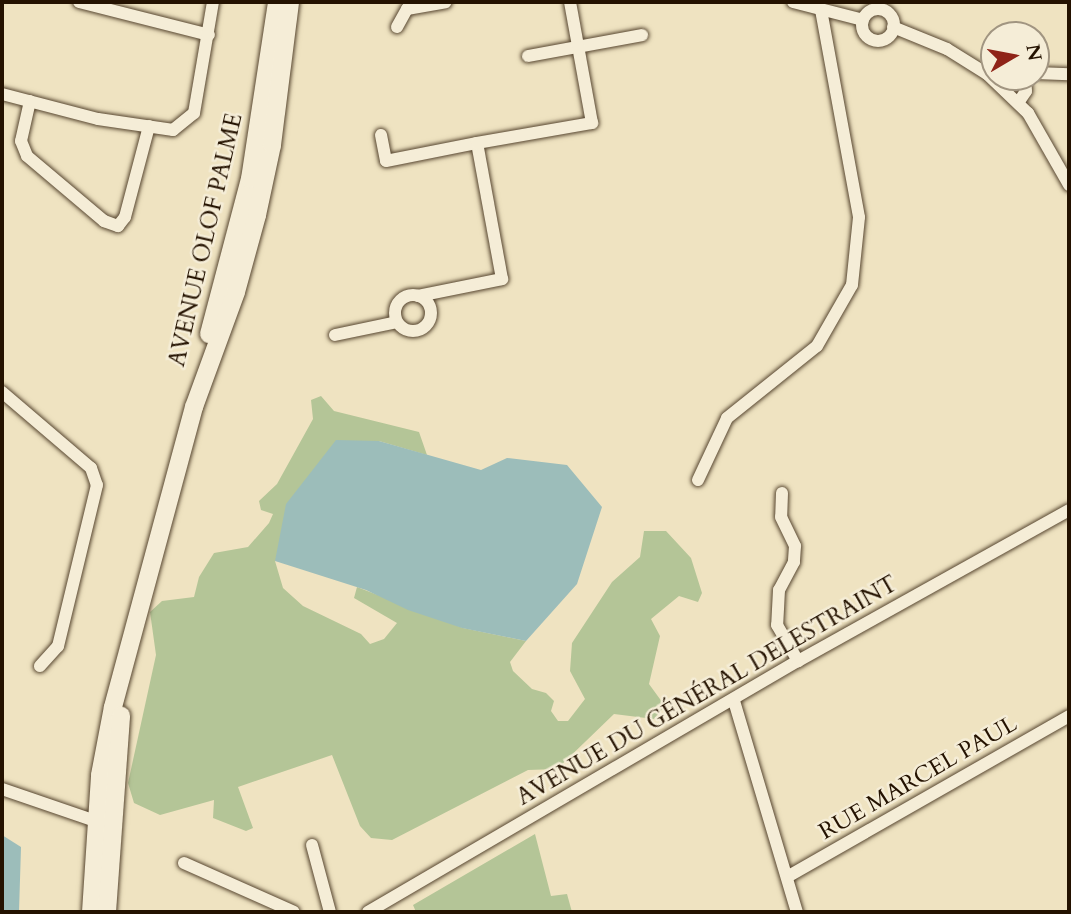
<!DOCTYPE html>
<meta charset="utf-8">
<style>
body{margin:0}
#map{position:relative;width:1071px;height:914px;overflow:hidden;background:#efe3c1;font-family:Cardo,serif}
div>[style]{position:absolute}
.green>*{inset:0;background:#b4c597}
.water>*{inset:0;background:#9cbdba}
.roads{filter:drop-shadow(0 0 2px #574630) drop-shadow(0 0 2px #574630)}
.street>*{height:12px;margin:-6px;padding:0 6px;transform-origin:6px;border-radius:6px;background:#f5edd7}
.street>.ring{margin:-6px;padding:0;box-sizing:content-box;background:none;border:12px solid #f5edd7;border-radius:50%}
.secondary>*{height:18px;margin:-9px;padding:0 9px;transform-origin:9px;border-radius:9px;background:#f5edd7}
span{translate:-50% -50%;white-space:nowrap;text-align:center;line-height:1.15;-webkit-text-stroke:5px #f5edd7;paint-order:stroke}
.street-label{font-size:23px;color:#241200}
.frame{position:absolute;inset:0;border:4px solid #241200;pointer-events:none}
.north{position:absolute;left:980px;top:21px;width:70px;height:70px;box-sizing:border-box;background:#f5edd7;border:2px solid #a19581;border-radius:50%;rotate:80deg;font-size:19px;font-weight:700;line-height:28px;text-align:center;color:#241200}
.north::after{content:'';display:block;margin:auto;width:24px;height:32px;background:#8f2418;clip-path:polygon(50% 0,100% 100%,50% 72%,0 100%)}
</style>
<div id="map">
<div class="green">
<div style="clip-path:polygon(321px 396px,334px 411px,419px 432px,427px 455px,379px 441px,275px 561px,283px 588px,303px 606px,361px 634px,370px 644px,384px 639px,397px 623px,354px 598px,357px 587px,463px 628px,526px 641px,510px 662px,513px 671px,532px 689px,546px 693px,554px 701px,551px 711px,558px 721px,568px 721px,585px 699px,570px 671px,572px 643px,612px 582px,640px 557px,644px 531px,666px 531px,691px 558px,702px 593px,698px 602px,679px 596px,651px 619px,660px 636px,649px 684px,665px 706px,654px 719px,614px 714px,557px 769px,528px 770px,392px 840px,371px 838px,360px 826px,332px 755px,238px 787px,253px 828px,246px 831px,213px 818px,214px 800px,160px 815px,134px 803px,128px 783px,156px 655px,150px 612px,162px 601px,194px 597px,199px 577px,214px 553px,248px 547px,269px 523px,273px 514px,261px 510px,259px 501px,277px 484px,313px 419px,311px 400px)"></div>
<div style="clip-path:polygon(535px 834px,551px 896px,567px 894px,572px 912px,416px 912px,413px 905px)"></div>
</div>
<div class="water">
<div style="clip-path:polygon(336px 440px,379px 441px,481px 470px,507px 458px,567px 465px,602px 507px,577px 584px,526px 641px,462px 628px,408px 610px,366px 590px,275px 561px,286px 504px)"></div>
<div style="clip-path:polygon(2px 835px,21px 847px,19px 912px,2px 912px)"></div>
</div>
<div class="roads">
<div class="street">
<div style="left:79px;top:2px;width:134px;rotate:14.2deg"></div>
<div style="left:793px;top:2px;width:72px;rotate:14.4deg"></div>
<div class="ring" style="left:862px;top:9px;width:20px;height:20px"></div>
<div style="left:397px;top:27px;width:21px;rotate:-61deg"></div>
<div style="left:407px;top:9px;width:39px;rotate:-10deg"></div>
<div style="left:893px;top:27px;width:58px;rotate:22.2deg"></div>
<div style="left:947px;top:49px;width:47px;rotate:32deg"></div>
<div style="left:987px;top:74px;width:57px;rotate:43.6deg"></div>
<div style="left:1028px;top:113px;width:83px;rotate:60.3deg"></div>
<div style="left:528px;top:56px;width:116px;rotate:-10.4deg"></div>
<div style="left:1036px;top:73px;width:33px;rotate:2deg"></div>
<div style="left:2px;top:94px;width:99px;rotate:14.6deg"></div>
<div style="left:98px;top:119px;width:76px;rotate:8.3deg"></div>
<div style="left:173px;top:130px;width:27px;rotate:-39deg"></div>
<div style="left:194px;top:113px;width:113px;rotate:-80.3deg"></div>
<div style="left:30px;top:101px;width:41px;rotate:102.7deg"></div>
<div style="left:21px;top:141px;width:16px;rotate:68deg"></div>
<div style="left:27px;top:156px;width:101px;rotate:40.2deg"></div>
<div style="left:104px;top:221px;width:15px;rotate:20deg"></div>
<div style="left:118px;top:226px;width:11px;rotate:-52deg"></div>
<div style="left:125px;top:217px;width:94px;rotate:-75.2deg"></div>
<div style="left:1018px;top:103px;width:14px;rotate:-56deg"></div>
<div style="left:1026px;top:91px;width:14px;rotate:-94deg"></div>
<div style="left:381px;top:135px;width:26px;rotate:79deg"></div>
<div style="left:386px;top:161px;width:93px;rotate:-11.2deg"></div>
<div class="ring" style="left:395px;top:295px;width:24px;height:24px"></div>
<div style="left:418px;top:296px;width:86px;rotate:-11.4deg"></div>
<div style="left:502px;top:279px;width:138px;rotate:-100.4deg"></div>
<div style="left:477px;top:143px;width:117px;rotate:-9.9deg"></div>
<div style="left:592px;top:123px;width:123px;rotate:-100.3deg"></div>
<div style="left:335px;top:335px;width:63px;rotate:-11.8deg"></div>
<div style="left:2px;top:392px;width:117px;rotate:40.5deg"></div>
<div style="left:91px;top:468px;width:18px;rotate:71deg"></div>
<div style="left:97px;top:485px;width:166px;rotate:103.6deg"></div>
<div style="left:58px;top:646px;width:27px;rotate:132deg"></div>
<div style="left:698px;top:480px;width:68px;rotate:-64.9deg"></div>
<div style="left:727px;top:418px;width:115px;rotate:-38.7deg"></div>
<div style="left:817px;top:346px;width:70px;rotate:-60.2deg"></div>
<div style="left:852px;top:285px;width:68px;rotate:-84.1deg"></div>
<div style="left:859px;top:217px;width:210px;rotate:-100.4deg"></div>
<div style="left:782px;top:493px;width:24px;rotate:92deg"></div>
<div style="left:781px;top:517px;width:32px;rotate:64deg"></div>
<div style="left:795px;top:546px;width:16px;rotate:94deg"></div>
<div style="left:794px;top:562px;width:32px;rotate:118deg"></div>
<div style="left:779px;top:590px;width:35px;rotate:93deg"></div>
<div style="left:777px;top:625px;width:42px;rotate:59.7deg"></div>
<div style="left:734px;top:701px;width:220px;rotate:73.4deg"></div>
<div style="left:2px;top:789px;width:108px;rotate:18.9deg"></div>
<div style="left:312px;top:845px;width:69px;rotate:75deg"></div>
<div style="left:184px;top:863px;width:120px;rotate:24deg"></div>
<div style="left:787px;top:877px;width:325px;rotate:-29.7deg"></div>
<div style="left:368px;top:912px;width:498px;rotate:-30.3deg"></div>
<div style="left:798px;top:661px;width:310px;rotate:-29.1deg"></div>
</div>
<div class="secondary">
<div style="left:209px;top:334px;width:160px;rotate:-75.2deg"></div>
<div style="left:250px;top:179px;width:179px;rotate:-81.3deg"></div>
<div style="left:91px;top:912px;width:137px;rotate:-86.2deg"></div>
<div style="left:100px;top:775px;width:69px;rotate:-79.2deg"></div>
<div style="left:113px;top:707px;width:311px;rotate:-74.9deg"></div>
<div style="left:194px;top:407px;width:122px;rotate:-69.9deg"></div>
<div style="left:236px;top:292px;width:80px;rotate:-74.7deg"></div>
<div style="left:257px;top:215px;width:72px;rotate:-77.9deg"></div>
<div style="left:272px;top:145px;width:144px;rotate:-82.8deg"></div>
<div style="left:107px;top:912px;width:197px;rotate:-85.9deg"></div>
</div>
</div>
<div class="street-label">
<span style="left:206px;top:240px;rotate:-77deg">AVENUE OLOF PALME</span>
<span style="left:707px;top:691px;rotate:-30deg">AVENUE DU GÉNÉRAL DELESTRAINT</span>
<span style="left:918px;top:778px;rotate:-30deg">RUE MARCEL PAUL</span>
</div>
<div class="frame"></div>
<div class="north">N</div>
</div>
